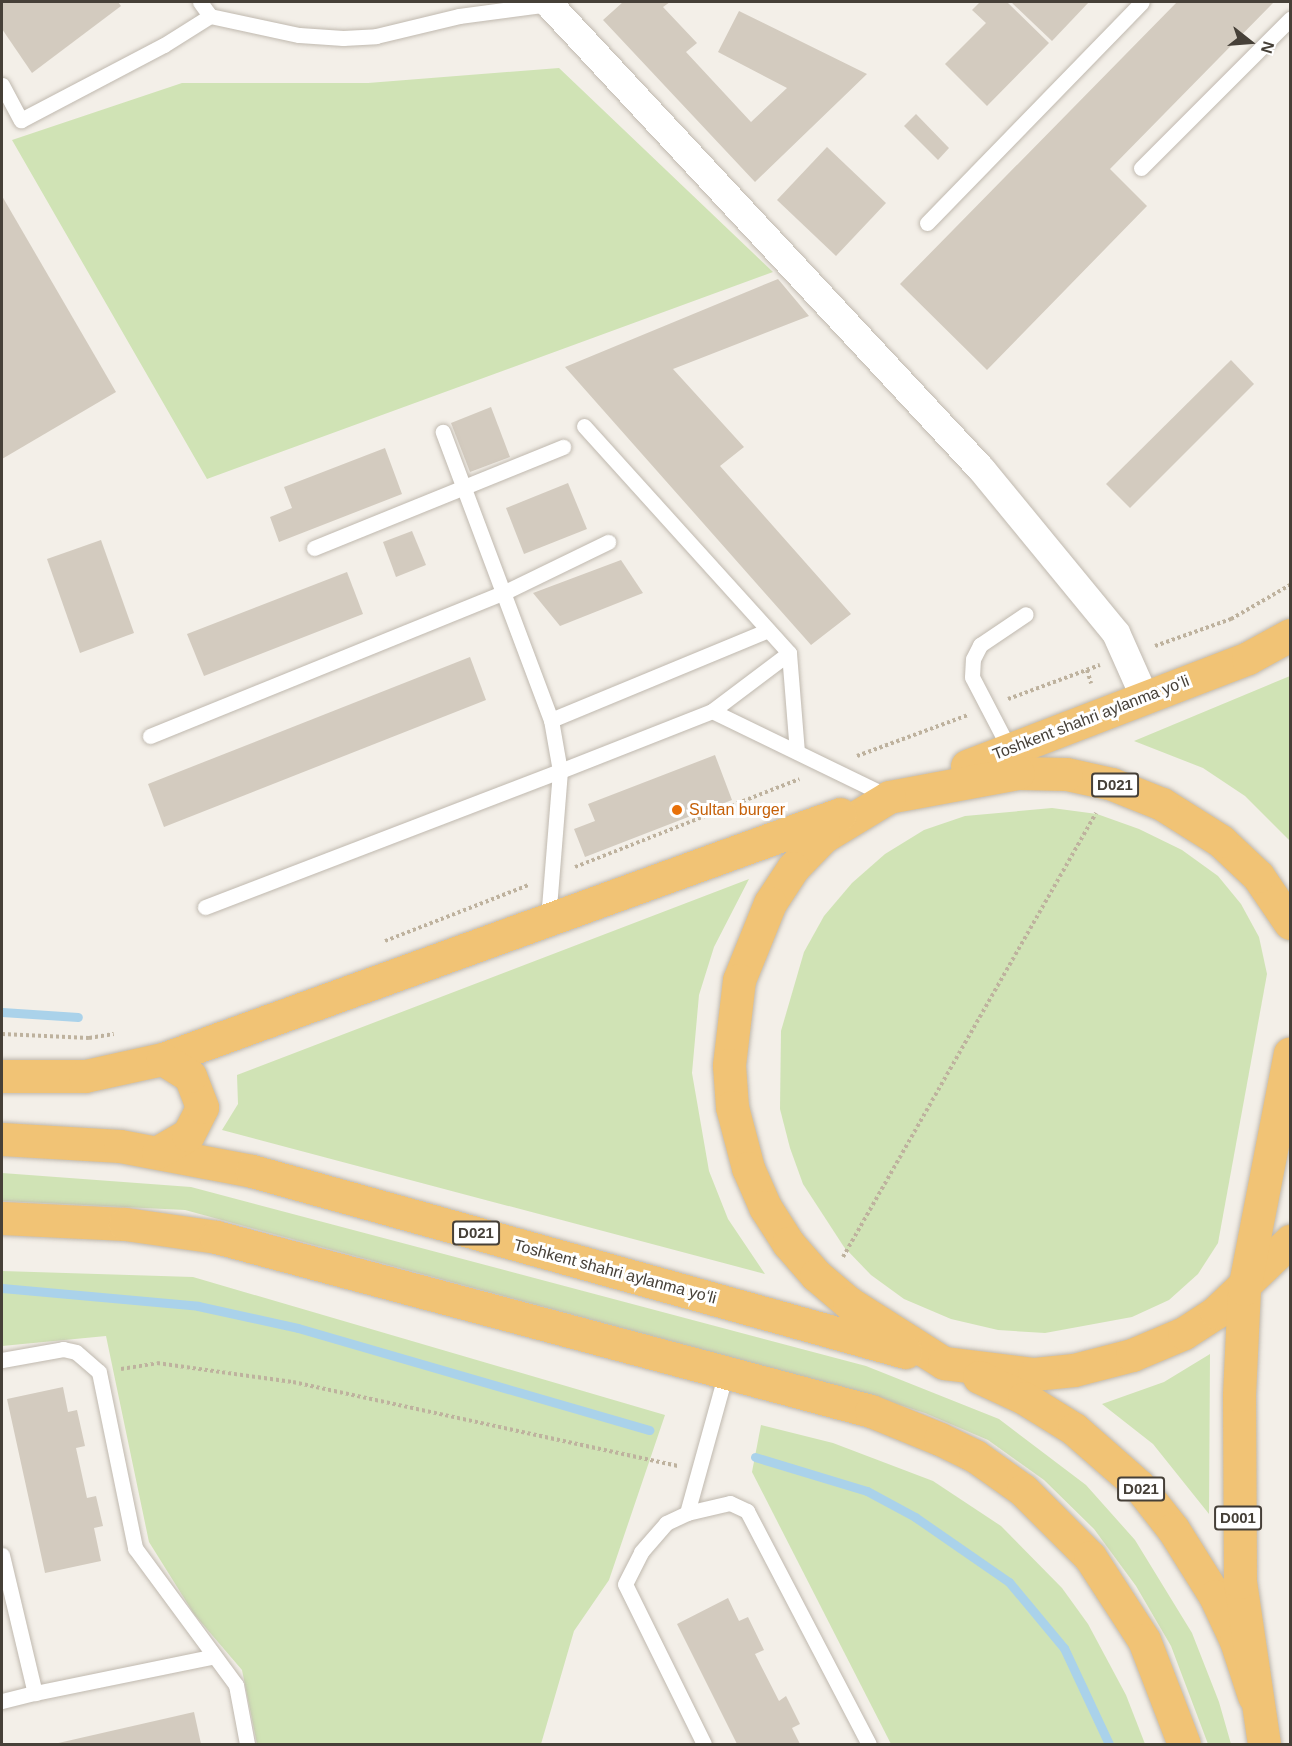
<!DOCTYPE html>
<meta charset="utf-8">
<style>
body{margin:0}
#map{position:relative;width:1292px;height:1746px;overflow:hidden;background:#f3efe8;font-family:Helvetica,sans-serif}
div>[style]{position:absolute}
.green>*{inset:0;background:#d0e3b5}
.stream>*{height:9px;margin:-4.5px;padding:0 4.5px;transform-origin:4.5px;border-radius:4.5px;background:#aad2ea}
.building>*{inset:0;background:#d3cbbf}
.path>*{height:4px;margin-top:-2px;transform-origin:0;background:repeating-linear-gradient(90deg,#beb29e 0 3px,transparent 0 6px)}
.roads{filter:drop-shadow(0 0 2px #c0b9af) drop-shadow(0 0 2px #c0b9af)}
.lane>*{height:15px;margin:-7.5px;padding:0 7.5px;transform-origin:7.5px;border-radius:7.5px;background:#fff}
.street>*{height:28px;margin:-14px;padding:0 14px;transform-origin:14px;border-radius:14px;background:#fff}
.highway>*{height:33px;margin:-16.5px;padding:0 16.5px;transform-origin:16.5px;border-radius:16.5px;background:#f1c375}
.dots>*{width:16px;height:16px;translate:-50% -50%;box-sizing:border-box;border:3px solid #fff;border-radius:50%}
span{translate:-50% -50%;white-space:nowrap;text-align:center;line-height:1.15;-webkit-text-stroke:6px #fff;paint-order:stroke}
.shield-label span{padding:2px 4px;background:#fff;border:2px solid;border-radius:4px;-webkit-text-stroke-width:0}
.shield-label{font-size:15px;color:#464038;font-weight:700}
.street-label{font-size:16px;color:#464038}
.food-label{font-size:16px;color:#c56008}
.left{translate:0 -50%;text-align:left}
.frame{position:absolute;inset:0;border:3px solid #464038;pointer-events:none}
.north{position:absolute;left:1220px;top:12px;width:60px;height:60px;-webkit-text-stroke:4px #fff;paint-order:stroke;rotate:107deg;font-size:16px;font-weight:700;line-height:24px;text-align:center;color:#464038}
.north::after{content:'';display:block;margin:auto;width:21px;height:27px;background:#464038;clip-path:polygon(50% 0,100% 100%,50% 72%,0 100%)}
</style>
<div id="map">
<div class="green">
<div style="clip-path:polygon(559px 68px,773px 272px,207px 479px,12px 140px,182px 83px,368px 83px)"></div>
<div style="clip-path:polygon(1290px 676px,1290px 841px,1245px 796px,1203px 768px,1134px 741px)"></div>
<div style="clip-path:polygon(1052px 808px,1097px 814px,1139px 829px,1182px 850px,1218px 876px,1241px 904px,1259px 937px,1267px 974px,1218px 1243px,1198px 1274px,1169px 1300px,1132px 1317px,1045px 1333px,998px 1330px,951px 1319px,904px 1299px,871px 1275px,844px 1247px,803px 1184px,790px 1148px,780px 1109px,781px 1031px,804px 952px,824px 916px,852px 883px,885px 854px,924px 830px,965px 816px)"></div>
<div style="clip-path:polygon(749px 879px,714px 947px,699px 995px,692px 1073px,709px 1171px,728px 1219px,765px 1274px,222px 1130px,238px 1104px,237px 1075px)"></div>
<div style="clip-path:polygon(2px 1173px,191px 1187px,866px 1366px,999px 1419px,1086px 1485px,1135px 1540px,1192px 1633px,1219px 1702px,1231px 1744px,1208px 1744px,1171px 1646px,1136px 1586px,1094px 1529px,1044px 1480px,988px 1440px,925px 1413px,859px 1392px,185px 1210px,2px 1201px)"></div>
<div style="clip-path:polygon(2px 1271px,193px 1277px,665px 1415px,609px 1580px,574px 1631px,541px 1744px,257px 1744px,242px 1670px,194px 1614px,149px 1542px,106px 1336px,2px 1346px)"></div>
<div style="clip-path:polygon(1210px 1354px,1209px 1514px,1153px 1444px,1102px 1404px,1164px 1382px)"></div>
<div style="clip-path:polygon(761px 1425px,833px 1443px,933px 1481px,1001px 1526px,1062px 1588px,1088px 1624px,1126px 1695px,1145px 1744px,891px 1744px,752px 1472px)"></div>
</div>
<div class="stream">
<div style="left:2px;top:1012px;width:76px;rotate:3.8deg"></div>
<div style="left:2px;top:1288px;width:197px;rotate:5.2deg"></div>
<div style="left:198px;top:1306px;width:102px;rotate:12.4deg"></div>
<div style="left:298px;top:1328px;width:366px;rotate:16.2deg"></div>
<div style="left:755px;top:1457px;width:117px;rotate:16.9deg"></div>
<div style="left:867px;top:1491px;width:55px;rotate:28.4deg"></div>
<div style="left:915px;top:1517px;width:114px;rotate:34.7deg"></div>
<div style="left:1009px;top:1582px;width:86px;rotate:50.2deg"></div>
<div style="left:1064px;top:1648px;width:106px;rotate:64.9deg"></div>
</div>
<div class="building">
<div style="clip-path:polygon(2px 2px,118px 2px,121px 6px,32px 73px,2px 29px)"></div>
<div style="clip-path:polygon(623px 2px,670px 2px,663px 7px,697px 43px,686px 52px,751px 122px,787px 88px,718px 52px,739px 11px,867px 74px,755px 182px,603px 20px)"></div>
<div style="clip-path:polygon(980px 2px,1007px 2px,1049px 43px,987px 106px,945px 64px,986px 23px,972px 10px)"></div>
<div style="clip-path:polygon(1011px 2px,1089px 2px,1052px 41px)"></div>
<div style="clip-path:polygon(1177px 2px,1274px 2px,1110px 169px,1147px 206px,987px 370px,900px 284px)"></div>
<div style="clip-path:polygon(916px 114px,949px 148px,938px 160px,904px 126px)"></div>
<div style="clip-path:polygon(827px 147px,886px 203px,836px 256px,777px 200px)"></div>
<div style="clip-path:polygon(2px 196px,116px 392px,2px 459px)"></div>
<div style="clip-path:polygon(778px 279px,809px 316px,673px 369px,744px 447px,720px 466px,851px 614px,811px 645px,565px 367px)"></div>
<div style="clip-path:polygon(1231px 360px,1254px 384px,1130px 508px,1106px 484px)"></div>
<div style="clip-path:polygon(491px 407px,510px 457px,470px 472px,451px 423px)"></div>
<div style="clip-path:polygon(385px 448px,402px 494px,279px 542px,270px 517px,292px 508px,284px 487px)"></div>
<div style="clip-path:polygon(568px 483px,587px 529px,524px 554px,506px 508px)"></div>
<div style="clip-path:polygon(412px 531px,426px 565px,396px 577px,383px 542px)"></div>
<div style="clip-path:polygon(101px 540px,134px 633px,80px 653px,47px 559px)"></div>
<div style="clip-path:polygon(621px 560px,643px 593px,560px 626px,533px 593px)"></div>
<div style="clip-path:polygon(347px 572px,363px 614px,204px 676px,187px 634px)"></div>
<div style="clip-path:polygon(470px 657px,486px 700px,164px 827px,148px 784px)"></div>
<div style="clip-path:polygon(715px 755px,732px 800px,585px 857px,574px 829px,595px 821px,588px 804px)"></div>
<div style="clip-path:polygon(63px 1387px,68px 1412px,77px 1410px,85px 1446px,76px 1448px,87px 1498px,96px 1496px,103px 1526px,94px 1528px,101px 1561px,45px 1573px,7px 1399px)"></div>
<div style="clip-path:polygon(728px 1598px,739px 1621px,748px 1617px,764px 1650px,755px 1654px,779px 1701px,786px 1696px,800px 1724px,792px 1728px,800px 1744px,737px 1744px,677px 1624px)"></div>
<div style="clip-path:polygon(194px 1712px,201px 1744px,54px 1744px)"></div>
</div>
<div class="path">
<div style="left:1155px;top:646px;width:81px;rotate:-19.6deg"></div>
<div style="left:1231px;top:619px;width:68px;rotate:-30deg"></div>
<div style="left:1087px;top:670px;width:14px;rotate:73deg"></div>
<div style="left:1008px;top:699px;width:98px;rotate:-20.3deg"></div>
<div style="left:857px;top:756px;width:118px;rotate:-20.3deg"></div>
<div style="left:575px;top:867px;width:241px;rotate:-21.4deg"></div>
<div style="left:385px;top:941px;width:155px;rotate:-21.3deg"></div>
<div style="left:2px;top:1034px;width:87px;rotate:2.6deg"></div>
<div style="left:89px;top:1038px;width:25px;rotate:-9deg"></div>
<div style="left:843px;top:1257px;width:511px;rotate:-60.32deg"></div>
<div style="left:121px;top:1369px;width:36px;rotate:-9deg"></div>
<div style="left:157px;top:1363px;width:137px;rotate:8deg"></div>
<div style="left:293px;top:1382px;width:394px;rotate:12.3deg"></div>
</div>
<div class="roads">
<div class="lane">
<div style="left:200px;top:2px;width:17px;rotate:54deg"></div>
<div style="left:2px;top:85px;width:40px;rotate:62deg"></div>
<div style="left:21px;top:120px;width:161px;rotate:-27.7deg"></div>
<div style="left:164px;top:45px;width:54px;rotate:-32.2deg"></div>
<div style="left:210px;top:16px;width:91px;rotate:12.1deg"></div>
<div style="left:299px;top:35px;width:44px;rotate:3.9deg"></div>
<div style="left:343px;top:38px;width:33px;rotate:-3deg"></div>
<div style="left:376px;top:36px;width:85px;rotate:-13.5deg"></div>
<div style="left:459px;top:16px;width:91px;rotate:-7.6deg"></div>
<div style="left:1141px;top:168px;width:211px;rotate:-45deg"></div>
<div style="left:927px;top:223px;width:308px;rotate:-45.8deg"></div>
<div style="left:584px;top:426px;width:306px;rotate:47.9deg"></div>
<div style="left:789px;top:653px;width:96px;rotate:143deg"></div>
<div style="left:314px;top:548px;width:269px;rotate:-22.1deg"></div>
<div style="left:789px;top:653px;width:99px;rotate:85.4deg"></div>
<div style="left:551px;top:720px;width:235px;rotate:-22.5deg"></div>
<div style="left:150px;top:736px;width:381px;rotate:-22.1deg"></div>
<div style="left:503px;top:593px;width:117px;rotate:-25.9deg"></div>
<div style="left:1010px;top:750px;width:82px;rotate:-117.5deg"></div>
<div style="left:972px;top:677px;width:18px;rotate:-87deg"></div>
<div style="left:973px;top:659px;width:16px;rotate:-63deg"></div>
<div style="left:980px;top:645px;width:55px;rotate:-34deg"></div>
<div style="left:205px;top:907px;width:380px;rotate:-21deg"></div>
<div style="left:560px;top:771px;width:52px;rotate:-100deg"></div>
<div style="left:551px;top:720px;width:308px;rotate:-110.6deg"></div>
<div style="left:548px;top:920px;width:149px;rotate:-85.4deg"></div>
<div style="left:560px;top:771px;width:163px;rotate:-21.5deg"></div>
<div style="left:712px;top:711px;width:197px;rotate:25.9deg"></div>
<div style="left:2px;top:1360px;width:62px;rotate:-10.2deg"></div>
<div style="left:63px;top:1349px;width:13px;rotate:13deg"></div>
<div style="left:76px;top:1352px;width:30px;rotate:41deg"></div>
<div style="left:99px;top:1372px;width:180px;rotate:78.4deg"></div>
<div style="left:135px;top:1548px;width:170px;rotate:53.6deg"></div>
<div style="left:236px;top:1685px;width:60px;rotate:79.4deg"></div>
<div style="left:687px;top:1513px;width:146px;rotate:-74.5deg"></div>
<div style="left:2px;top:1555px;width:142px;rotate:76.6deg"></div>
<div style="left:35px;top:1693px;width:180px;rotate:-11.6deg"></div>
<div style="left:2px;top:1701px;width:34px;rotate:-14deg"></div>
<div style="left:704px;top:1744px;width:178px;rotate:-116.3deg"></div>
<div style="left:625px;top:1584px;width:36px;rotate:-63deg"></div>
<div style="left:641px;top:1552px;width:38px;rotate:-49deg"></div>
<div style="left:666px;top:1523px;width:23px;rotate:-25deg"></div>
<div style="left:687px;top:1513px;width:44px;rotate:-13.1deg"></div>
<div style="left:730px;top:1503px;width:19px;rotate:25deg"></div>
<div style="left:747px;top:1511px;width:263px;rotate:62.4deg"></div>
</div>
<div class="street">
<div style="left:551px;top:2px;width:3px;rotate:135deg"></div>
<div style="left:549px;top:4px;width:636px;rotate:47.1deg"></div>
<div style="left:982px;top:470px;width:211px;rotate:50.6deg"></div>
<div style="left:1116px;top:633px;width:69px;rotate:66deg"></div>
</div>
<div class="highway">
<div style="left:967px;top:766px;width:301px;rotate:-21deg"></div>
<div style="left:1248px;top:658px;width:48px;rotate:-28.7deg"></div>
<div style="left:1290px;top:923px;width:57px;rotate:-124.2deg"></div>
<div style="left:1258px;top:876px;width:51px;rotate:-136.6deg"></div>
<div style="left:1221px;top:841px;width:70px;rotate:-147.9deg"></div>
<div style="left:1162px;top:804px;width:54px;rotate:-158.2deg"></div>
<div style="left:1112px;top:784px;width:47px;rotate:-167.7deg"></div>
<div style="left:1066px;top:774px;width:48px;rotate:-178.8deg"></div>
<div style="left:1018px;top:773px;width:131px;rotate:169.5deg"></div>
<div style="left:889px;top:797px;width:77px;rotate:148.8deg"></div>
<div style="left:823px;top:837px;width:43px;rotate:134.1deg"></div>
<div style="left:793px;top:868px;width:42px;rotate:123.3deg"></div>
<div style="left:770px;top:903px;width:83px;rotate:111.9deg"></div>
<div style="left:739px;top:980px;width:86px;rotate:96.7deg"></div>
<div style="left:729px;top:1065px;width:42px;rotate:85.9deg"></div>
<div style="left:732px;top:1107px;width:63px;rotate:75.3deg"></div>
<div style="left:748px;top:1168px;width:43px;rotate:66.4deg"></div>
<div style="left:765px;top:1207px;width:43px;rotate:57.4deg"></div>
<div style="left:788px;top:1243px;width:43px;rotate:48.8deg"></div>
<div style="left:816px;top:1275px;width:43px;rotate:40.3deg"></div>
<div style="left:849px;top:1303px;width:112px;rotate:32.3deg"></div>
<div style="left:944px;top:1363px;width:91px;rotate:7deg"></div>
<div style="left:1034px;top:1374px;width:40px;rotate:-5.7deg"></div>
<div style="left:1074px;top:1370px;width:60px;rotate:-14.5deg"></div>
<div style="left:1132px;top:1355px;width:56px;rotate:-22.9deg"></div>
<div style="left:1184px;top:1333px;width:38px;rotate:-33deg"></div>
<div style="left:1216px;top:1312px;width:103px;rotate:-43.8deg"></div>
<div style="left:2px;top:1076px;width:83px"></div>
<div style="left:85px;top:1076px;width:80px;rotate:-12.3deg"></div>
<div style="left:163px;top:1059px;width:720px;rotate:-19.89deg"></div>
<div style="left:2px;top:1139px;width:118px;rotate:3.4deg"></div>
<div style="left:120px;top:1146px;width:134px;rotate:10.7deg"></div>
<div style="left:252px;top:1171px;width:678px;rotate:15.49deg"></div>
<div style="left:158px;top:1152px;width:34px;rotate:-30deg"></div>
<div style="left:188px;top:1135px;width:31px;rotate:-63deg"></div>
<div style="left:202px;top:1107px;width:33px;rotate:-111deg"></div>
<div style="left:190px;top:1076px;width:32px;rotate:-148deg"></div>
<div style="left:2px;top:1218px;width:123px;rotate:2.8deg"></div>
<div style="left:125px;top:1224px;width:92px;rotate:8.1deg"></div>
<div style="left:216px;top:1237px;width:678px;rotate:14.88deg"></div>
<div style="left:871px;top:1411px;width:74px;rotate:22.1deg"></div>
<div style="left:940px;top:1439px;width:39px;rotate:26deg"></div>
<div style="left:975px;top:1456px;width:59px;rotate:35.3deg"></div>
<div style="left:1023px;top:1490px;width:95px;rotate:45deg"></div>
<div style="left:1090px;top:1557px;width:99px;rotate:57deg"></div>
<div style="left:1144px;top:1640px;width:111px;rotate:69deg"></div>
<div style="left:979px;top:1377px;width:50px;rotate:25deg"></div>
<div style="left:1024px;top:1398px;width:59px;rotate:31.8deg"></div>
<div style="left:1074px;top:1429px;width:86px;rotate:41.2deg"></div>
<div style="left:1139px;top:1486px;width:55px;rotate:51.7deg"></div>
<div style="left:1173px;top:1529px;width:79px;rotate:57.9deg"></div>
<div style="left:1215px;top:1596px;width:50px;rotate:65deg"></div>
<div style="left:1236px;top:1641px;width:58px;rotate:71.9deg"></div>
<div style="left:1264px;top:1744px;width:164px;rotate:-98.4deg"></div>
<div style="left:1240px;top:1582px;width:187px;rotate:-90.3deg"></div>
<div style="left:1239px;top:1395px;width:106px;rotate:-87.3deg"></div>
<div style="left:1244px;top:1289px;width:240px;rotate:-79deg"></div>
</div>
</div>
<div class="dots">
<div style="left:677px;top:810px;background:#e8710a"></div>
</div>
<div class="shield-label">
<span style="left:1115px;top:785px">D021</span>
<span style="left:476px;top:1233px">D021</span>
<span style="left:1141px;top:1489px">D021</span>
<span style="left:1238px;top:1518px">D001</span>
</div>
<div class="street-label">
<span style="left:1091px;top:718px;rotate:-21deg">Toshkent shahri aylanma yoʻli</span>
<span style="left:615px;top:1272px;rotate:15deg">Toshkent shahri aylanma yoʻli</span>
</div>
<div class="food-label">
<span class="left" style="left:689px;top:810px">Sultan burger</span>
</div>
<div class="frame"></div>
<div class="north">N</div>
</div>
